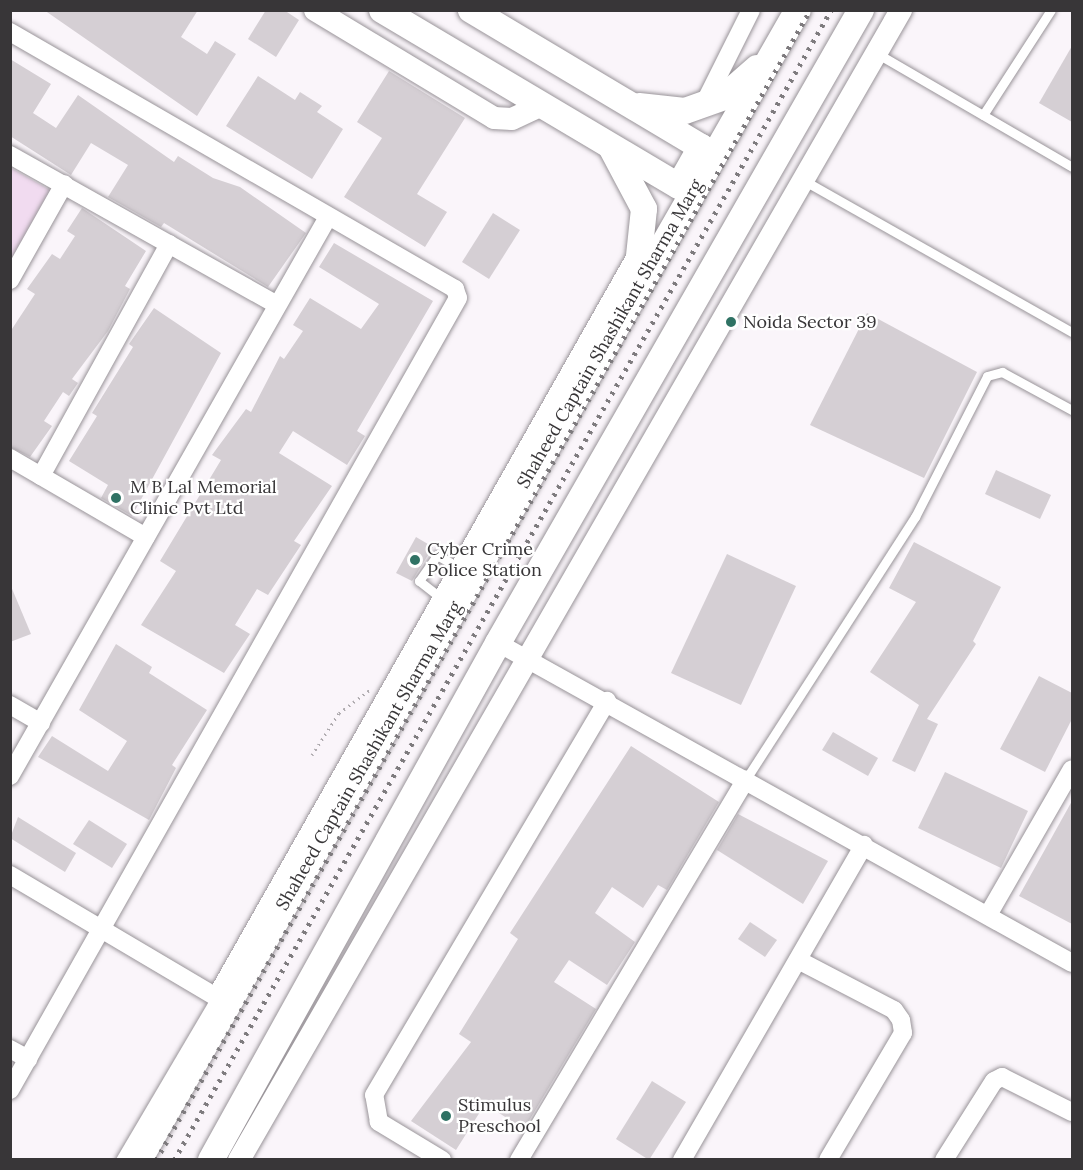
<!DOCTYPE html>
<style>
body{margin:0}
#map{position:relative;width:1083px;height:1170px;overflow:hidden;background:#faf5fa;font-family:Lora,serif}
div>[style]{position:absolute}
.green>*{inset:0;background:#f1dbf0}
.building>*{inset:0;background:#d5cfd4}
.path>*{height:3px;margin-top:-1.5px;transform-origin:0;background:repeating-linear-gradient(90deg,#afabaf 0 1.5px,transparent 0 6px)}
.roads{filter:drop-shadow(0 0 2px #999499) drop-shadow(0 0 2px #999499)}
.service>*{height:9px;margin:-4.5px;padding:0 4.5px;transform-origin:4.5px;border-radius:4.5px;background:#fff}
.minor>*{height:18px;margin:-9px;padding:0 9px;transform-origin:9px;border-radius:9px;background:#fff}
.tertiary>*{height:22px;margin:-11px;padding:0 11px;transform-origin:11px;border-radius:11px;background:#fff}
.secondary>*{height:26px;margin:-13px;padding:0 13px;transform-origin:13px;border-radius:13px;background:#fff}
.rail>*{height:4.5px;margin-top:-2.25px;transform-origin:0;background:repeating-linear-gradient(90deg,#7e7b7e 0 3px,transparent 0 9px)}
.dots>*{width:16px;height:16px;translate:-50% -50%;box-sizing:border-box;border:3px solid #fff;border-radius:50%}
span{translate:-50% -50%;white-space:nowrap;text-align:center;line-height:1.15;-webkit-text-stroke:4.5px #fff;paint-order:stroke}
.poi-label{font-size:18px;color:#383638}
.left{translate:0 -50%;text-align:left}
.street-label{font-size:18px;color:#383638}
.frame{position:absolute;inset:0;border:12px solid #383638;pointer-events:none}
</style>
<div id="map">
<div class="green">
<div style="clip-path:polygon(11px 168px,50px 190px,11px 259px)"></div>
</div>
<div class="building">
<div style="clip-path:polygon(44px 10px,198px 10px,181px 37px,207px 54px,215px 41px,236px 54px,197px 116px)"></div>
<div style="clip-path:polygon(266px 10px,284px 10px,299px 20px,276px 57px,248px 39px)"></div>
<div style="clip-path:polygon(1072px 46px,1072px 122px,1039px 103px)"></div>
<div style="clip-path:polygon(10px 59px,51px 84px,33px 113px,56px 128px,78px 95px,174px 162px,178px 156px,213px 178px,240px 187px,306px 233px,268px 287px,164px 223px,161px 227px,108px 197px,128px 165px,91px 143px,71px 175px,10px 136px)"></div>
<div style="clip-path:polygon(389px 71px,465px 118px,417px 194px,447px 212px,425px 247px,344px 197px,382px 138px,357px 122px)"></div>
<div style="clip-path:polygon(258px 76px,295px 100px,300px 92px,322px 106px,317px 112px,343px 129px,312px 179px,226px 126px)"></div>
<div style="clip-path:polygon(82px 208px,146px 251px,125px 286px,130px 289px,108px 331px,72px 379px,78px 383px,69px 396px,63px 392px,44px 421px,52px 426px,30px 457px,10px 447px,10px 332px,35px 294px,27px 289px,52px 254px,60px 259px,75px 236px,67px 231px)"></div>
<div style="clip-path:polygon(493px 213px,520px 230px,489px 279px,462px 262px)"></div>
<div style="clip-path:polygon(334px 243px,433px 301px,357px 431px,365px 436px,347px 465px,293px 431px,279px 453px,332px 486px,294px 541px,301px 545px,268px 595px,257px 589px,235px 625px,250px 634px,224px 673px,141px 625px,176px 571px,160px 561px,221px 460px,212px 455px,246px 409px,251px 412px,280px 356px,284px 359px,303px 331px,293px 325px,310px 298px,361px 329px,379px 304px,319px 267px)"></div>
<div style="clip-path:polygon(154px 308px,221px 353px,132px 516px,101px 498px,108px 485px,69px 461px,97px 416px,92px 413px,133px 347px,129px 344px)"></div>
<div style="clip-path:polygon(867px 313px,977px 372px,924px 478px,810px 425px)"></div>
<div style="clip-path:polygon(996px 470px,1051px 495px,1040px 519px,985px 494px)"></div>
<div style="clip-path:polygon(416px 537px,433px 547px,412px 581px,396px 573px)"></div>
<div style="clip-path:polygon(914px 542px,1001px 587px,973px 641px,976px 644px,927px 719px,938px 724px,915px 772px,892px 761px,919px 705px,870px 672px,916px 602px,889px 588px)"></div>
<div style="clip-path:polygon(727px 554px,796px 586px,741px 705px,671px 673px)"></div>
<div style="clip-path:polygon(10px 584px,31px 634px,10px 642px)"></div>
<div style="clip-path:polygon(116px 644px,152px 667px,149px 673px,207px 710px,172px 765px,176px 768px,149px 820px,38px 757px,52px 736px,108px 771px,127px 741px,79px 710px)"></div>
<div style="clip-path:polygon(1039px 676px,1072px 693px,1072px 719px,1045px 772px,1000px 749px)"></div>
<div style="clip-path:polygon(833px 732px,878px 758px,868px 776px,822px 750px)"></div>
<div style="clip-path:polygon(631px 746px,719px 802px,667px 890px,658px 885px,643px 908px,612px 887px,595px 913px,635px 942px,607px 985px,569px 960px,554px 982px,596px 1009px,524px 1129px,485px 1104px,456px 1150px,411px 1121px,471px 1042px,459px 1034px,518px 939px,510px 933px)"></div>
<div style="clip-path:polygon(945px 772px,1028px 811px,1001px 868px,918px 828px)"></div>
<div style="clip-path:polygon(1072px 801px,1072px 924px,1019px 896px)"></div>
<div style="clip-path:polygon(738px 814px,828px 861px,803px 904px,717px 850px)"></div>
<div style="clip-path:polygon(18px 817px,76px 853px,65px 872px,10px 838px)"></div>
<div style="clip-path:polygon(89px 820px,127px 844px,112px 868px,73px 844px)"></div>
<div style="clip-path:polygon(750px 922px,777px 940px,765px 957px,738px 939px)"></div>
<div style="clip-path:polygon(652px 1081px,686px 1102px,649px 1160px,616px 1139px)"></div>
</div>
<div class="path">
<div style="left:312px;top:755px;width:50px;rotate:-57.3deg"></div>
<div style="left:339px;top:713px;width:38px;rotate:-37deg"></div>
</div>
<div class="roads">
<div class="service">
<div style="left:878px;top:54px;width:225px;rotate:30.2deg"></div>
<div style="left:983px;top:115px;width:125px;rotate:-57.1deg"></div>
<div style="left:803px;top:180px;width:309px;rotate:29.5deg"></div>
<div style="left:441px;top:598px;width:28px;rotate:-142deg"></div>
<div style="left:419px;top:581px;width:32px;rotate:-55deg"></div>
<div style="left:437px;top:555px;width:24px;rotate:30deg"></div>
<div style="left:746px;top:779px;width:312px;rotate:-57.2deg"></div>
<div style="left:915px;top:517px;width:158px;rotate:-62.9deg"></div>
<div style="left:987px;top:376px;width:16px;rotate:-15deg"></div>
<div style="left:1002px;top:372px;width:80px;rotate:28.5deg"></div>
<div style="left:120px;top:1160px;width:189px;rotate:-59.5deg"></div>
</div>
<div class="minor">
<div style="left:10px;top:32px;width:514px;rotate:30.01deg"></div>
<div style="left:455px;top:289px;width:9px;rotate:72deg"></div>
<div style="left:458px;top:298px;width:910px;rotate:119.49deg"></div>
<div style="left:704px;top:104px;width:105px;rotate:-63.4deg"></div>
<div style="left:10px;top:155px;width:306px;rotate:29.3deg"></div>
<div style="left:10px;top:280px;width:110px;rotate:-60.6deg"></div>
<div style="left:10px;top:458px;width:157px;rotate:30.2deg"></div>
<div style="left:41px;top:476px;width:265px;rotate:-61.1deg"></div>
<div style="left:498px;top:643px;width:657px;rotate:29.14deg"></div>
<div style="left:10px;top:705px;width:36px;rotate:30deg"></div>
<div style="left:10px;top:776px;width:643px;rotate:-60.37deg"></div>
<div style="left:10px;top:875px;width:239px;rotate:30.6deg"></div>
<div style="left:216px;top:997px;width:852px;rotate:-60.46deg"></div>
<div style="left:988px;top:915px;width:168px;rotate:-60.1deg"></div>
<div style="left:798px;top:960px;width:108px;rotate:27.5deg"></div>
<div style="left:894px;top:1010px;width:12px;rotate:55deg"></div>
<div style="left:901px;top:1020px;width:13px;rotate:81deg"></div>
<div style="left:903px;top:1033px;width:147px;rotate:120.6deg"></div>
<div style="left:10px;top:1049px;width:21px;rotate:29deg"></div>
<div style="left:442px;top:1160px;width:74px;rotate:-148.9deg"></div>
<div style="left:379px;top:1122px;width:27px;rotate:-100deg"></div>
<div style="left:374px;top:1095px;width:458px;rotate:-59.4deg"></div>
<div style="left:519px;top:1160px;width:443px;rotate:-59.2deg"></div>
<div style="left:682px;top:1160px;width:364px;rotate:-60deg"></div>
<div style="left:944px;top:1160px;width:93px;rotate:-57.7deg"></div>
<div style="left:994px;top:1081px;width:9px;rotate:-27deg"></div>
<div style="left:1002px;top:1077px;width:78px;rotate:26.6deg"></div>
</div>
<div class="tertiary">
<div style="left:315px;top:10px;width:209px;rotate:31.1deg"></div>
<div style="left:494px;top:118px;width:18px;rotate:3deg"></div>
<div style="left:512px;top:119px;width:33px;rotate:-25deg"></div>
<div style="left:239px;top:1160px;width:1327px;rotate:-60.07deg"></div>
</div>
<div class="secondary">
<div style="left:382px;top:10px;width:345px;rotate:30.7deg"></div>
<div style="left:679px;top:186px;width:45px;rotate:-60.6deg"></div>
<div style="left:701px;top:147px;width:268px;rotate:-149.2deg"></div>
<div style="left:639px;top:106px;width:46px;rotate:6.2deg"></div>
<div style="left:685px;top:111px;width:41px;rotate:-19.7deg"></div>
<div style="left:724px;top:97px;width:44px;rotate:-41.3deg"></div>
<div style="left:612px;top:149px;width:68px;rotate:61.9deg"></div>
<div style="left:644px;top:209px;width:66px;rotate:96.1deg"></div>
<div style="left:139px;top:1160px;width:1325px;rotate:-60.19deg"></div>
<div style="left:211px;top:1160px;width:591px;rotate:-60.96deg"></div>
<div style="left:498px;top:643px;width:730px;rotate:-60.17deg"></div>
</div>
</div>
<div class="rail">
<div style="left:156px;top:1160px;width:1323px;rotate:-60.37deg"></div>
<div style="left:174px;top:1160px;width:1324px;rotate:-60.26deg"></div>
</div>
<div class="dots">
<div style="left:731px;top:322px;background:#2f7264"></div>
<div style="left:116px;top:498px;background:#2f7264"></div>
<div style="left:415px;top:560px;background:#2f7264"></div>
<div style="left:446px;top:1116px;background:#2f7264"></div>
</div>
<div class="poi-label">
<span class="left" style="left:743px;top:322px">Noida Sector 39</span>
<span class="left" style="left:130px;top:498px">M B Lal Memorial<br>Clinic Pvt Ltd</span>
<span class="left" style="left:427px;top:560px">Cyber Crime<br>Police Station</span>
<span class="left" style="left:458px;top:1116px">Stimulus<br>Preschool</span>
</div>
<div class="street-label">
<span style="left:610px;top:334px;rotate:-60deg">Shaheed Captain Shashikant Sharma Marg</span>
<span style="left:369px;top:756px;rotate:-60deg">Shaheed Captain Shashikant Sharma Marg</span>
</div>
<div class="frame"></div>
</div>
